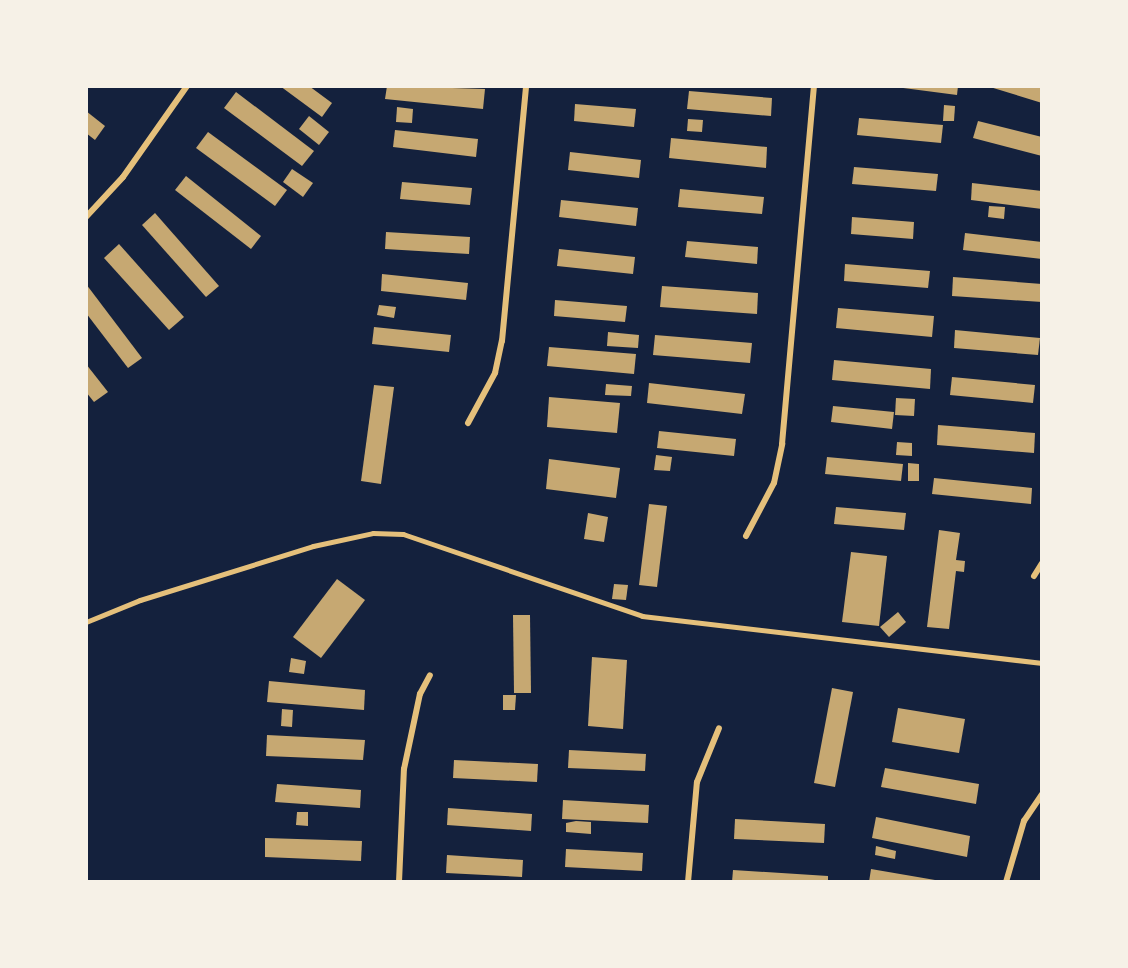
<!DOCTYPE html>
<style>
body{margin:0}
#map{position:relative;width:1128px;height:968px;overflow:hidden;background:#14213d;font-family:"IBM Plex Sans",sans-serif}
div>[style]{position:absolute}
.building>*{inset:0;background:#c6a872}
.path>*{height:5px;margin:-2.5px;padding:0 2.5px;transform-origin:2.5px;border-radius:2.5px;background:#e5c07b}
.service>*{height:6px;margin:-3px;padding:0 3px;transform-origin:3px;border-radius:3px;background:#e5c07b}
span{translate:-50% -50%;white-space:nowrap;text-align:center;line-height:1.15;-webkit-text-stroke:8px #f6f1e7;paint-order:stroke}
.frame{position:absolute;inset:0;border:88px solid #f6f1e7;pointer-events:none}
</style>
<div id="map">
<div class="building">
<div style="clip-path:polygon(280px 86px,309px 86px,332px 103px,322px 117px)"></div>
<div style="clip-path:polygon(387px 86px,485px 89px,483px 109px,385px 99px)"></div>
<div style="clip-path:polygon(888px 86px,958px 86px,957px 95px)"></div>
<div style="clip-path:polygon(990px 86px,1042px 86px,1042px 103px,990px 87px)"></div>
<div style="clip-path:polygon(689px 91px,772px 98px,771px 116px,687px 109px)"></div>
<div style="clip-path:polygon(236px 92px,314px 151px,302px 166px,224px 108px)"></div>
<div style="clip-path:polygon(575px 104px,636px 109px,634px 127px,574px 121px)"></div>
<div style="clip-path:polygon(944px 105px,955px 106px,954px 121px,943px 121px)"></div>
<div style="clip-path:polygon(397px 107px,413px 109px,412px 123px,396px 122px)"></div>
<div style="clip-path:polygon(86px 111px,105px 126px,95px 140px,86px 133px)"></div>
<div style="clip-path:polygon(309px 116px,329px 132px,319px 145px,299px 129px)"></div>
<div style="clip-path:polygon(859px 118px,943px 125px,941px 143px,857px 135px)"></div>
<div style="clip-path:polygon(688px 119px,703px 120px,702px 132px,687px 131px)"></div>
<div style="clip-path:polygon(978px 121px,1042px 137px,1042px 156px,973px 138px)"></div>
<div style="clip-path:polygon(395px 130px,478px 139px,476px 157px,393px 147px)"></div>
<div style="clip-path:polygon(208px 132px,287px 190px,275px 206px,196px 148px)"></div>
<div style="clip-path:polygon(671px 138px,767px 147px,766px 168px,669px 158px)"></div>
<div style="clip-path:polygon(570px 152px,641px 160px,639px 178px,568px 170px)"></div>
<div style="clip-path:polygon(854px 167px,938px 174px,936px 191px,852px 184px)"></div>
<div style="clip-path:polygon(292px 169px,313px 183px,303px 197px,283px 182px)"></div>
<div style="clip-path:polygon(186px 176px,261px 236px,251px 249px,175px 190px)"></div>
<div style="clip-path:polygon(402px 182px,472px 188px,470px 205px,400px 199px)"></div>
<div style="clip-path:polygon(972px 183px,1042px 191px,1042px 209px,971px 200px)"></div>
<div style="clip-path:polygon(680px 189px,764px 197px,762px 214px,678px 207px)"></div>
<div style="clip-path:polygon(561px 200px,638px 208px,636px 226px,559px 217px)"></div>
<div style="clip-path:polygon(989px 206px,1005px 207px,1004px 219px,988px 217px)"></div>
<div style="clip-path:polygon(155px 213px,219px 286px,206px 297px,142px 225px)"></div>
<div style="clip-path:polygon(852px 217px,914px 222px,913px 239px,851px 234px)"></div>
<div style="clip-path:polygon(386px 232px,470px 237px,469px 254px,385px 249px)"></div>
<div style="clip-path:polygon(965px 233px,1042px 242px,1042px 259px,963px 250px)"></div>
<div style="clip-path:polygon(687px 241px,758px 247px,757px 264px,685px 257px)"></div>
<div style="clip-path:polygon(119px 244px,184px 317px,169px 330px,104px 258px)"></div>
<div style="clip-path:polygon(559px 249px,635px 257px,633px 274px,557px 266px)"></div>
<div style="clip-path:polygon(845px 264px,930px 271px,928px 288px,844px 281px)"></div>
<div style="clip-path:polygon(382px 274px,468px 283px,466px 300px,381px 291px)"></div>
<div style="clip-path:polygon(953px 277px,1042px 284px,1042px 302px,952px 296px)"></div>
<div style="clip-path:polygon(86px 284px,142px 358px,128px 368px,86px 313px)"></div>
<div style="clip-path:polygon(662px 286px,758px 293px,757px 314px,660px 307px)"></div>
<div style="clip-path:polygon(555px 300px,627px 306px,625px 322px,554px 316px)"></div>
<div style="clip-path:polygon(379px 305px,396px 307px,394px 318px,377px 315px)"></div>
<div style="clip-path:polygon(838px 308px,934px 316px,932px 337px,836px 328px)"></div>
<div style="clip-path:polygon(374px 327px,451px 335px,449px 352px,372px 344px)"></div>
<div style="clip-path:polygon(955px 330px,1040px 338px,1038px 355px,954px 348px)"></div>
<div style="clip-path:polygon(608px 332px,639px 335px,638px 348px,607px 346px)"></div>
<div style="clip-path:polygon(655px 335px,752px 343px,750px 363px,653px 355px)"></div>
<div style="clip-path:polygon(549px 347px,636px 354px,634px 374px,547px 366px)"></div>
<div style="clip-path:polygon(834px 360px,931px 369px,930px 389px,832px 380px)"></div>
<div style="clip-path:polygon(86px 364px,108px 392px,94px 402px,86px 392px)"></div>
<div style="clip-path:polygon(952px 377px,1035px 385px,1033px 403px,950px 395px)"></div>
<div style="clip-path:polygon(649px 383px,745px 394px,742px 414px,647px 403px)"></div>
<div style="clip-path:polygon(606px 384px,632px 386px,631px 396px,605px 395px)"></div>
<div style="clip-path:polygon(374px 385px,394px 387px,381px 484px,361px 481px)"></div>
<div style="clip-path:polygon(549px 397px,620px 403px,617px 433px,547px 427px)"></div>
<div style="clip-path:polygon(896px 398px,915px 399px,914px 416px,895px 415px)"></div>
<div style="clip-path:polygon(833px 406px,894px 412px,892px 429px,831px 422px)"></div>
<div style="clip-path:polygon(938px 425px,1035px 433px,1034px 453px,937px 445px)"></div>
<div style="clip-path:polygon(659px 431px,736px 439px,734px 456px,657px 448px)"></div>
<div style="clip-path:polygon(897px 442px,912px 443px,912px 456px,896px 455px)"></div>
<div style="clip-path:polygon(656px 455px,672px 457px,670px 471px,654px 470px)"></div>
<div style="clip-path:polygon(827px 457px,903px 464px,901px 481px,825px 474px)"></div>
<div style="clip-path:polygon(549px 459px,620px 468px,616px 498px,546px 489px)"></div>
<div style="clip-path:polygon(908px 463px,919px 464px,919px 481px,908px 481px)"></div>
<div style="clip-path:polygon(934px 478px,1032px 488px,1031px 504px,932px 494px)"></div>
<div style="clip-path:polygon(649px 504px,667px 506px,657px 587px,639px 585px)"></div>
<div style="clip-path:polygon(836px 507px,906px 513px,904px 530px,834px 524px)"></div>
<div style="clip-path:polygon(588px 513px,608px 517px,604px 542px,584px 539px)"></div>
<div style="clip-path:polygon(939px 530px,960px 533px,956px 560px,965px 561px,964px 572px,956px 571px,949px 629px,927px 627px)"></div>
<div style="clip-path:polygon(851px 552px,887px 556px,879px 626px,842px 622px)"></div>
<div style="clip-path:polygon(337px 579px,365px 600px,321px 658px,293px 637px)"></div>
<div style="clip-path:polygon(614px 584px,628px 585px,626px 600px,612px 599px)"></div>
<div style="clip-path:polygon(898px 612px,906px 622px,889px 637px,880px 627px)"></div>
<div style="clip-path:polygon(513px 615px,530px 615px,531px 693px,514px 693px)"></div>
<div style="clip-path:polygon(592px 657px,627px 660px,623px 729px,588px 726px)"></div>
<div style="clip-path:polygon(291px 658px,306px 661px,304px 674px,289px 672px)"></div>
<div style="clip-path:polygon(269px 681px,365px 690px,364px 710px,267px 702px)"></div>
<div style="clip-path:polygon(832px 688px,853px 692px,835px 787px,814px 783px)"></div>
<div style="clip-path:polygon(503px 695px,516px 695px,515px 710px,503px 710px)"></div>
<div style="clip-path:polygon(898px 708px,965px 719px,959px 753px,892px 742px)"></div>
<div style="clip-path:polygon(282px 709px,293px 710px,292px 727px,281px 726px)"></div>
<div style="clip-path:polygon(267px 735px,365px 740px,363px 760px,266px 756px)"></div>
<div style="clip-path:polygon(569px 750px,646px 754px,645px 771px,568px 768px)"></div>
<div style="clip-path:polygon(454px 760px,538px 764px,537px 782px,453px 778px)"></div>
<div style="clip-path:polygon(885px 768px,979px 784px,976px 804px,881px 787px)"></div>
<div style="clip-path:polygon(277px 784px,361px 790px,360px 808px,275px 802px)"></div>
<div style="clip-path:polygon(563px 800px,649px 805px,648px 823px,562px 819px)"></div>
<div style="clip-path:polygon(448px 808px,532px 814px,531px 831px,447px 825px)"></div>
<div style="clip-path:polygon(297px 812px,308px 812px,308px 826px,296px 825px)"></div>
<div style="clip-path:polygon(876px 817px,970px 836px,967px 857px,872px 838px)"></div>
<div style="clip-path:polygon(735px 819px,825px 824px,824px 843px,734px 839px)"></div>
<div style="clip-path:polygon(576px 821px,591px 822px,591px 834px,566px 832px,566px 823px)"></div>
<div style="clip-path:polygon(265px 838px,362px 841px,361px 861px,265px 857px)"></div>
<div style="clip-path:polygon(876px 846px,896px 851px,895px 859px,875px 855px)"></div>
<div style="clip-path:polygon(566px 849px,643px 853px,642px 871px,565px 867px)"></div>
<div style="clip-path:polygon(447px 855px,523px 860px,522px 877px,446px 873px)"></div>
<div style="clip-path:polygon(871px 869px,935px 880px,935px 882px,869px 882px)"></div>
<div style="clip-path:polygon(733px 870px,828px 876px,828px 882px,732px 882px)"></div>
</div>
<div class="path">
<div style="left:86px;top:622px;width:58px;rotate:-22.2deg"></div>
<div style="left:140px;top:600px;width:181px;rotate:-17.3deg"></div>
<div style="left:313px;top:546px;width:61px;rotate:-12.2deg"></div>
<div style="left:373px;top:533px;width:30px;rotate:2deg"></div>
<div style="left:403px;top:534px;width:253px;rotate:18.9deg"></div>
<div style="left:642px;top:616px;width:403px;rotate:6.7deg"></div>
</div>
<div class="service">
<div style="left:86px;top:217px;width:54px;rotate:-47.2deg"></div>
<div style="left:123px;top:177px;width:111px;rotate:-54.9deg"></div>
<div style="left:468px;top:423px;width:57px;rotate:-61.6deg"></div>
<div style="left:495px;top:373px;width:33px;rotate:-78deg"></div>
<div style="left:502px;top:341px;width:256px;rotate:-84.6deg"></div>
<div style="left:746px;top:536px;width:60px;rotate:-62.2deg"></div>
<div style="left:774px;top:483px;width:40px;rotate:-78deg"></div>
<div style="left:782px;top:444px;width:359px;rotate:-84.9deg"></div>
<div style="left:1034px;top:576px;width:15px;rotate:-58deg"></div>
<div style="left:399px;top:882px;width:113px;rotate:-87.5deg"></div>
<div style="left:404px;top:769px;width:77px;rotate:-78deg"></div>
<div style="left:420px;top:694px;width:21px;rotate:-62deg"></div>
<div style="left:688px;top:882px;width:100px;rotate:-84.9deg"></div>
<div style="left:697px;top:782px;width:58px;rotate:-67.8deg"></div>
<div style="left:1006px;top:882px;width:64px;rotate:-73.6deg"></div>
<div style="left:1024px;top:821px;width:32px;rotate:-56deg"></div>
</div>
<div class="frame"></div>
</div>
